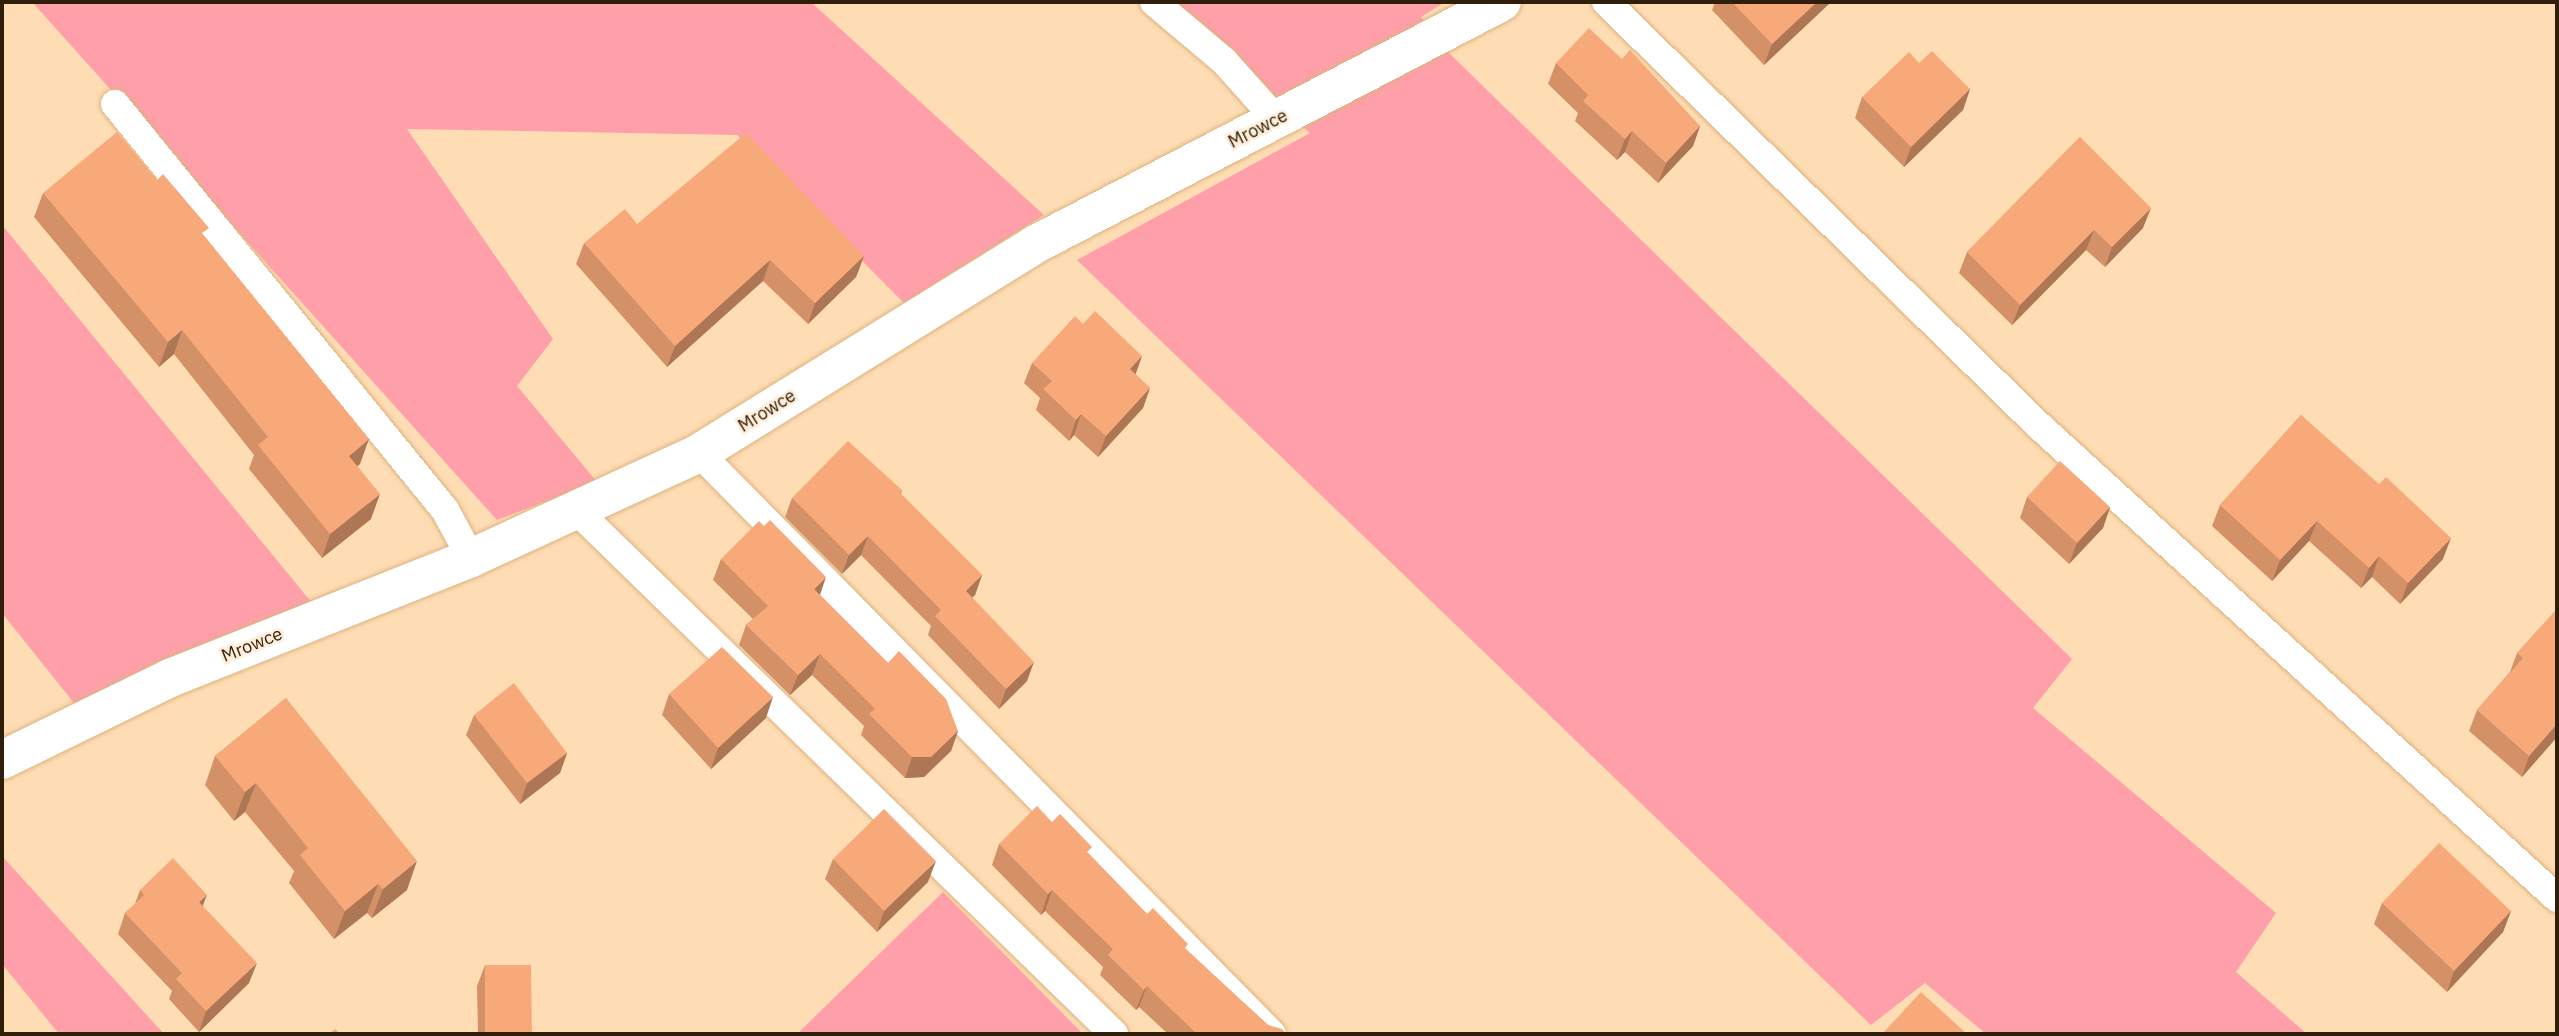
<!DOCTYPE html>
<style>
body{margin:0}
#map{position:relative;width:2559px;height:1036px;overflow:hidden;background:#ffddb4;font-family:"IBM Plex Sans",sans-serif}
div>[style]{position:absolute}
.green>*{inset:0;background:#ff9faa}
.roads{filter:drop-shadow(0 0 2px #dcb381) drop-shadow(0 0 2px #dcb381)}
.lane>*{height:28px;margin:-14px;padding:0 14px;transform-origin:14px;border-radius:14px;background:#fff}
.street>*{height:38px;margin:-19px;padding:0 19px;transform-origin:19px;border-radius:19px;background:#fff}
.wall>*{inset:0;background:#d49168}
.shaded-wall>*{inset:0;background:#ad7655}
.building>*{inset:0;background:#f7a979}
span{translate:-50% -50%;white-space:nowrap;text-align:center;line-height:1.15;-webkit-text-stroke:5px #feedd9;paint-order:stroke}
.street-label{font-size:18px;color:#2f1f0a}
.frame{position:absolute;inset:0;border:4px solid #2f1f0a;pointer-events:none}
</style>
<div id="map">
<div class="green">
<div style="clip-path:polygon(32px 2px,811px 2px,1044px 215px,904px 303px,737px 135px,407px 129px,553px 339px,517px 386px,597px 482px,497px 520px)"></div>
<div style="clip-path:polygon(1163px 2px,1445px 2px,1421px 17px,1450px 54px,2072px 659px,2033px 708px,2276px 913px,2236px 972px,2307px 1034px,1986px 1034px,1925px 983px,1871px 1025px,1077px 260px,1310px 133px)"></div>
<div style="clip-path:polygon(2px 225px,312px 603px,74px 703px,2px 613px)"></div>
<div style="clip-path:polygon(2px 856px,164px 1034px,59px 1034px,2px 964px)"></div>
<div style="clip-path:polygon(943px 892px,1083px 1034px,797px 1034px,876px 957px)"></div>
</div>
<div class="roads">
<div class="lane">
<div style="left:1154px;top:2px;width:92px;rotate:40.1deg"></div>
<div style="left:1224px;top:61px;width:78px;rotate:48.1deg"></div>
<div style="left:1606px;top:2px;width:602px;rotate:44.39deg"></div>
<div style="left:2036px;top:423px;width:705px;rotate:42.36deg"></div>
<div style="left:115px;top:104px;width:523px;rotate:50.9deg"></div>
<div style="left:445px;top:510px;width:55px;rotate:61.6deg"></div>
<div style="left:699px;top:453px;width:816px;rotate:45.4deg"></div>
<div style="left:574px;top:508px;width:754px;rotate:44.25deg"></div>
</div>
<div class="street">
<div style="left:2px;top:760px;width:187px;rotate:-26deg"></div>
<div style="left:170px;top:678px;width:324px;rotate:-21.7deg"></div>
<div style="left:471px;top:558px;width:251px;rotate:-24.7deg"></div>
<div style="left:699px;top:453px;width:394px;rotate:-31.8deg"></div>
<div style="left:1034px;top:245px;width:527px;rotate:-27.44deg"></div>
</div>
</div>
<div class="wall">
<div style="clip-path:polygon(1715px 2px,1831px 2px,1764px 65px,1712px 10px)"></div>
<div style="clip-path:polygon(1622px 59px,1700px 126px,1693px 146px,1658px 183px,1625px 152px,1617px 160px,1575px 121px,1578px 113px,1548px 84px,1556px 63px)"></div>
<div style="clip-path:polygon(1919px 63px,1970px 89px,1963px 110px,1904px 167px,1855px 118px,1862px 97px)"></div>
<div style="clip-path:polygon(2080px 137px,2143px 228px,2105px 267px,2086px 250px,2012px 325px,1959px 273px,1967px 252px)"></div>
<div style="clip-path:polygon(43px 193px,205px 237px,360px 464px,357px 466px,371px 519px,322px 558px,249px 469px,254px 455px,174px 354px,159px 367px,34px 217px)"></div>
<div style="clip-path:polygon(637px 224px,864px 256px,856px 277px,808px 324px,763px 281px,667px 367px,576px 264px,584px 243px)"></div>
<div style="clip-path:polygon(1083px 324px,1142px 356px,1135px 374px,1150px 388px,1143px 408px,1098px 457px,1074px 435px,1069px 441px,1036px 410px,1040px 398px,1024px 383px,1032px 363px)"></div>
<div style="clip-path:polygon(2301px 415px,2443px 559px,2400px 604px,2372px 577px,2361px 588px,2309px 541px,2272px 581px,2212px 526px,2220px 505px)"></div>
<div style="clip-path:polygon(902px 490px,901px 494px,982px 575px,975px 595px,972px 597px,1027px 681px,999px 709px,928px 635px,931px 626px,861px 555px,842px 574px,785px 517px,792px 498px)"></div>
<div style="clip-path:polygon(2027px 497px,2110px 507px,2103px 528px,2069px 564px,2020px 518px)"></div>
<div style="clip-path:polygon(721px 559px,820px 595px,888px 663px,958px 731px,951px 751px,924px 777px,905px 778px,861px 735px,864px 726px,812px 675px,790px 695px,739px 645px,746px 625px,753px 619px,713px 580px)"></div>
<div style="clip-path:polygon(2557px 609px,2557px 737px,2522px 777px,2469px 731px,2477px 710px,2510px 672px,2517px 653px)"></div>
<div style="clip-path:polygon(669px 694px,766px 718px,711px 769px,662px 715px)"></div>
<div style="clip-path:polygon(286px 698px,407px 890px,372px 918px,367px 913px,334px 939px,289px 883px,294px 871px,245px 812px,234px 821px,205px 785px,215px 756px)"></div>
<div style="clip-path:polygon(474px 715px,567px 753px,560px 773px,520px 804px,466px 735px)"></div>
<div style="clip-path:polygon(1052px 822px,1089px 854px,1147px 914px,1268px 1025px,1287px 1034px,1168px 1034px,1139px 1007px,1136px 1010px,1100px 975px,1103px 967px,1045px 911px,1041px 915px,992px 865px,999px 844px)"></div>
<div style="clip-path:polygon(833px 859px,928px 882px,877px 932px,825px 879px)"></div>
<div style="clip-path:polygon(140px 890px,203px 906px,249px 983px,199px 1032px,169px 999px,172px 991px,118px 934px,125px 913px,135px 904px)"></div>
<div style="clip-path:polygon(2382px 903px,2511px 911px,2503px 932px,2447px 992px,2374px 924px)"></div>
<div style="clip-path:polygon(485px 965px,532px 1034px,478px 1034px,477px 986px)"></div>
</div>
<div class="shaded-wall">
<div style="clip-path:polygon(1817px 2px,1831px 2px,1764px 65px,1772px 44px)"></div>
<div style="clip-path:polygon(1970px 89px,1963px 110px,1904px 167px,1911px 147px)"></div>
<div style="clip-path:polygon(1700px 126px,1693px 146px,1658px 183px,1666px 163px)"></div>
<div style="clip-path:polygon(1632px 131px,1625px 152px,1617px 160px,1625px 139px)"></div>
<div style="clip-path:polygon(2151px 208px,2143px 228px,2105px 267px,2112px 247px)"></div>
<div style="clip-path:polygon(2094px 230px,2086px 250px,2012px 325px,2020px 305px)"></div>
<div style="clip-path:polygon(864px 256px,856px 277px,808px 324px,815px 303px)"></div>
<div style="clip-path:polygon(770px 260px,763px 281px,667px 367px,675px 346px)"></div>
<div style="clip-path:polygon(182px 330px,174px 354px,159px 367px,168px 342px)"></div>
<div style="clip-path:polygon(1142px 356px,1135px 376px,1130px 369px)"></div>
<div style="clip-path:polygon(1150px 388px,1143px 408px,1098px 457px,1106px 436px)"></div>
<div style="clip-path:polygon(1081px 414px,1074px 435px,1069px 441px,1076px 420px)"></div>
<div style="clip-path:polygon(369px 439px,360px 464px,340px 480px,349px 456px)"></div>
<div style="clip-path:polygon(380px 494px,371px 519px,322px 558px,330px 534px)"></div>
<div style="clip-path:polygon(2110px 507px,2103px 528px,2069px 564px,2077px 543px)"></div>
<div style="clip-path:polygon(2317px 521px,2309px 541px,2272px 581px,2280px 560px)"></div>
<div style="clip-path:polygon(868px 536px,861px 555px,842px 574px,849px 555px)"></div>
<div style="clip-path:polygon(2451px 538px,2443px 559px,2400px 604px,2408px 583px)"></div>
<div style="clip-path:polygon(2379px 556px,2372px 577px,2361px 588px,2369px 568px)"></div>
<div style="clip-path:polygon(982px 575px,975px 595px,959px 610px,966px 591px)"></div>
<div style="clip-path:polygon(826px 577px,819px 598px,814px 589px)"></div>
<div style="clip-path:polygon(820px 654px,812px 675px,790px 695px,798px 675px)"></div>
<div style="clip-path:polygon(1034px 662px,1027px 681px,999px 709px,1006px 689px)"></div>
<div style="clip-path:polygon(773px 697px,766px 718px,711px 769px,718px 748px)"></div>
<div style="clip-path:polygon(2557px 724px,2557px 737px,2522px 777px,2529px 756px)"></div>
<div style="clip-path:polygon(958px 731px,951px 751px,924px 777px,905px 778px,912px 757px)"></div>
<div style="clip-path:polygon(567px 753px,560px 773px,520px 804px,527px 783px)"></div>
<div style="clip-path:polygon(256px 783px,245px 812px,234px 821px,245px 792px)"></div>
<div style="clip-path:polygon(417px 861px,407px 890px,372px 918px,383px 889px)"></div>
<div style="clip-path:polygon(936px 861px,928px 882px,877px 932px,884px 911px)"></div>
<div style="clip-path:polygon(378px 884px,367px 913px,334px 939px,345px 911px)"></div>
<div style="clip-path:polygon(1052px 890px,1045px 911px,1041px 915px,1048px 894px)"></div>
<div style="clip-path:polygon(207px 895px,199px 915px,199px 902px)"></div>
<div style="clip-path:polygon(2511px 911px,2503px 932px,2447px 992px,2454px 971px)"></div>
<div style="clip-path:polygon(257px 963px,249px 983px,199px 1032px,206px 1011px)"></div>
<div style="clip-path:polygon(1147px 986px,1139px 1007px,1136px 1010px,1144px 990px)"></div>
</div>
<div class="building">
<div style="clip-path:polygon(1732px 2px,1817px 2px,1772px 44px)"></div>
<div style="clip-path:polygon(1589px 28px,1622px 59px,1630px 50px,1700px 126px,1666px 163px,1632px 131px,1625px 139px,1583px 101px,1588px 95px,1556px 63px)"></div>
<div style="clip-path:polygon(1932px 51px,1970px 89px,1911px 147px,1862px 97px,1909px 52px,1919px 63px)"></div>
<div style="clip-path:polygon(117px 132px,157px 180px,163px 174px,209px 228px,202px 233px,369px 439px,349px 456px,380px 494px,330px 534px,258px 445px,268px 437px,182px 330px,168px 342px,43px 193px)"></div>
<div style="clip-path:polygon(746px 133px,864px 256px,815px 303px,770px 260px,675px 346px,584px 243px,625px 209px,637px 224px)"></div>
<div style="clip-path:polygon(2080px 137px,2151px 208px,2112px 247px,2094px 230px,2020px 305px,1967px 252px)"></div>
<div style="clip-path:polygon(1095px 311px,1142px 356px,1130px 369px,1150px 388px,1106px 436px,1081px 414px,1076px 420px,1043px 389px,1052px 381px,1032px 363px,1075px 316px,1083px 324px)"></div>
<div style="clip-path:polygon(2301px 415px,2379px 484px,2386px 477px,2451px 538px,2408px 583px,2379px 556px,2369px 568px,2317px 521px,2280px 560px,2220px 505px)"></div>
<div style="clip-path:polygon(848px 441px,902px 490px,900px 493px,982px 575px,966px 591px,1034px 662px,1006px 689px,935px 616px,941px 610px,868px 536px,849px 555px,792px 498px)"></div>
<div style="clip-path:polygon(2060px 461px,2110px 507px,2077px 543px,2027px 497px)"></div>
<div style="clip-path:polygon(770px 520px,826px 577px,814px 589px,888px 663px,899px 651px,946px 699px,958px 731px,931px 757px,912px 757px,869px 714px,875px 709px,820px 654px,798px 675px,746px 625px,768px 606px,721px 559px,759px 521px,764px 526px)"></div>
<div style="clip-path:polygon(2557px 609px,2557px 724px,2529px 756px,2477px 710px,2523px 658px,2517px 653px)"></div>
<div style="clip-path:polygon(722px 647px,773px 697px,718px 748px,669px 694px)"></div>
<div style="clip-path:polygon(514px 683px,567px 753px,527px 783px,474px 715px)"></div>
<div style="clip-path:polygon(286px 698px,417px 861px,383px 889px,378px 884px,345px 911px,300px 855px,308px 848px,256px 783px,245px 792px,215px 756px)"></div>
<div style="clip-path:polygon(1037px 806px,1052px 822px,1060px 814px,1092px 847px,1087px 852px,1147px 914px,1153px 908px,1188px 944px,1185px 948px,1244px 1003px,1268px 1025px,1282px 1029px,1287px 1034px,1197px 1034px,1147px 986px,1144px 990px,1108px 955px,1113px 949px,1052px 890px,1048px 894px,999px 844px)"></div>
<div style="clip-path:polygon(884px 809px,936px 861px,884px 911px,833px 859px)"></div>
<div style="clip-path:polygon(2439px 843px,2511px 911px,2454px 971px,2382px 903px)"></div>
<div style="clip-path:polygon(173px 858px,207px 895px,199px 902px,257px 963px,206px 1011px,176px 979px,182px 973px,125px 913px,144px 895px,140px 890px)"></div>
<div style="clip-path:polygon(485px 965px,531px 965px,532px 1034px,485px 1034px)"></div>
<div style="clip-path:polygon(1921px 992px,1967px 1034px,1882px 1034px)"></div>
<div style="clip-path:polygon(335px 1029px,340px 1034px,329px 1034px)"></div>
</div>
<div class="street-label">
<span style="left:1258px;top:129px;rotate:-27deg">Mrowce</span>
<span style="left:767px;top:411px;rotate:-32deg">Mrowce</span>
<span style="left:252px;top:645px;rotate:-22deg">Mrowce</span>
</div>
<div class="frame"></div>
</div>
